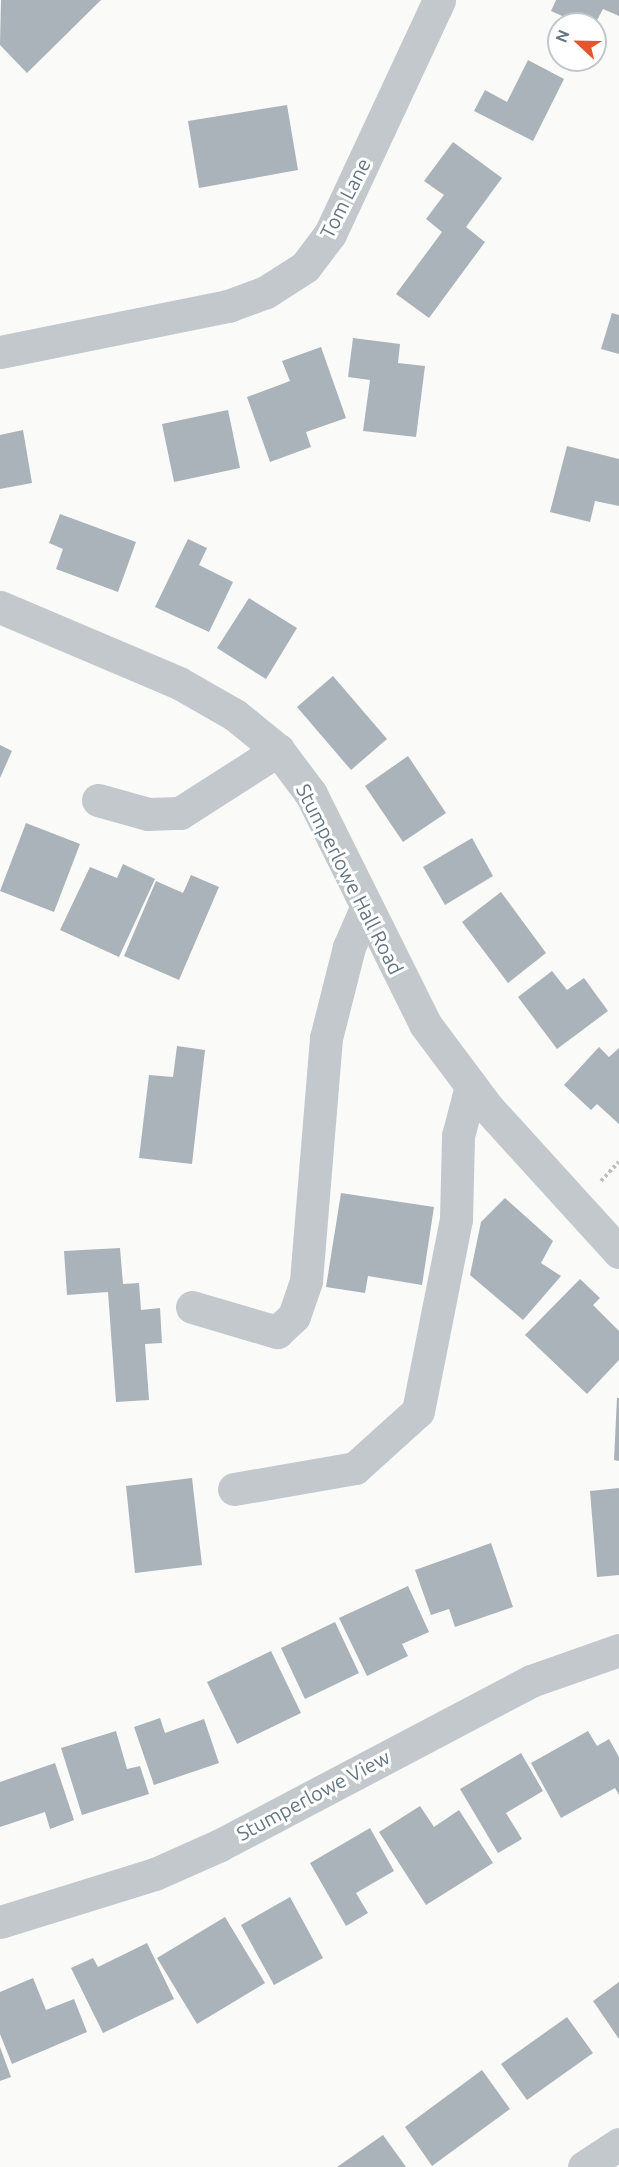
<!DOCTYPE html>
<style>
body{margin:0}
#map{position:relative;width:619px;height:2167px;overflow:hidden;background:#fafaf8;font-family:Ubuntu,sans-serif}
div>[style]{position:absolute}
.building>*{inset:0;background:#aab3b9}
.path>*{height:4px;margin-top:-2px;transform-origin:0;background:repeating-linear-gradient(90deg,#bbbfc2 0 3px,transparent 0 6px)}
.minor>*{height:33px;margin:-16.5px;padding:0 16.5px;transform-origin:16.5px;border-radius:16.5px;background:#c3c8cc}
span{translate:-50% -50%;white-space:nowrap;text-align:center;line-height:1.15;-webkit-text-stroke:6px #fff;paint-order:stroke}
.street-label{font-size:20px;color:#657683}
.north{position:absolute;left:547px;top:12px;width:60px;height:60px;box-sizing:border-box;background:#fff;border:2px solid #c1c8cd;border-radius:50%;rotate:292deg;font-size:16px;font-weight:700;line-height:24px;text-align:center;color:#657683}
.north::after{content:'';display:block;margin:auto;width:21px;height:27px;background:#e4572e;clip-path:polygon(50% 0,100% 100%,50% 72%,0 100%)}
</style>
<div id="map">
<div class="building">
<div style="clip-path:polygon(1px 0,101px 0,27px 73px,0 45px)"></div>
<div style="clip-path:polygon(556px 0,619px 0,619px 16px,603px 9px,595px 24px,580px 24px,551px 11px)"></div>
<div style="clip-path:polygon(528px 60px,564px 79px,533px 141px,474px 111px,485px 90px,507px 102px)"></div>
<div style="clip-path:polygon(287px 105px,298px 170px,199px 188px,188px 121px)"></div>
<div style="clip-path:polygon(453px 142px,502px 178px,466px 227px,485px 242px,429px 318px,396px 294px,442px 232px,426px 219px,444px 195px,424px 181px)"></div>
<div style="clip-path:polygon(612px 313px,619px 315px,619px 354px,601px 349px)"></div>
<div style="clip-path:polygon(353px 338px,400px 344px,398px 363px,425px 366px,416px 437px,363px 431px,370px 380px,348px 377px)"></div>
<div style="clip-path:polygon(321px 347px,346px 418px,306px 432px,311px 447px,270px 462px,247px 397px,290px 381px,282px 361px)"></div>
<div style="clip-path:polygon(228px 410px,240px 468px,174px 482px,162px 424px)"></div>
<div style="clip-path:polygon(23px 430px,32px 483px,0 489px,0 435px)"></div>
<div style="clip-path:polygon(567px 446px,619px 459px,619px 506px,595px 501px,590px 522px,550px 512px)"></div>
<div style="clip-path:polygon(60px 514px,136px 542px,118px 592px,56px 569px,63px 549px,49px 543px)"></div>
<div style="clip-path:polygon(188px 539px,207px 548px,199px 565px,233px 582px,209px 632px,155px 607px)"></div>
<div style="clip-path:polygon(249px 598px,297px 628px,266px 679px,217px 648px)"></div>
<div style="clip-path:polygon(333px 676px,387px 739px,351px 770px,297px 707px)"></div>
<div style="clip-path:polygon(0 745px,12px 751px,0 778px)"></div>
<div style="clip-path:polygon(408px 756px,446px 813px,403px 842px,365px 786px)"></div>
<div style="clip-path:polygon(26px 823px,80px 844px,54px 912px,0 891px)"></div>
<div style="clip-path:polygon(472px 838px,493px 876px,445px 905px,423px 867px)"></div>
<div style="clip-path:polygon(123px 864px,155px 879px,119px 957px,60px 930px,90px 867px,117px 878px)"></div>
<div style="clip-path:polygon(191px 875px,219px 887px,179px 980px,124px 956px,156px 881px,183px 893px)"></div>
<div style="clip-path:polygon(501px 892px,546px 953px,508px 983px,462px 922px)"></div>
<div style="clip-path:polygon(552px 971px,567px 990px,584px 978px,608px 1011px,557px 1049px,518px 997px)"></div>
<div style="clip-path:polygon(177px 1046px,205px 1050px,192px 1164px,139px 1158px,149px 1075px,173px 1077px)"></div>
<div style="clip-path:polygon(599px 1047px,609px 1057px,619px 1048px,619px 1124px,597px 1104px,591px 1110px,564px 1085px)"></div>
<div style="clip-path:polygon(341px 1193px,434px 1207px,422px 1285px,368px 1276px,365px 1293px,326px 1287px)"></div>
<div style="clip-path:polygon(505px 1198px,553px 1241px,541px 1263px,561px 1276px,523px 1320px,470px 1275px,481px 1222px)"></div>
<div style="clip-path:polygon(120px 1248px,123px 1284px,139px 1283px,141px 1310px,160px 1308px,162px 1343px,145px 1344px,149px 1400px,116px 1402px,108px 1292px,67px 1295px,64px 1251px)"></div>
<div style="clip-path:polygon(580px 1279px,600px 1298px,593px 1305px,619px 1331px,619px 1360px,587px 1394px,525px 1335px)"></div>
<div style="clip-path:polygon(617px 1398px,619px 1398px,619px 1461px,614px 1460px)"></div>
<div style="clip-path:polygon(192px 1478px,202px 1565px,135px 1573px,126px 1486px)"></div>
<div style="clip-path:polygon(619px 1488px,619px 1575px,597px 1577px,590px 1491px)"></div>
<div style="clip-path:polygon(491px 1543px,513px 1607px,455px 1627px,449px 1609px,431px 1615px,415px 1570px)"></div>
<div style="clip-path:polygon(408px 1586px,429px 1632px,402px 1644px,408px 1656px,367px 1676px,339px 1618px)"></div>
<div style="clip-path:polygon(335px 1622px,359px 1673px,305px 1699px,281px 1648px)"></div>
<div style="clip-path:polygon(271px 1651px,301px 1713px,237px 1744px,207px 1682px)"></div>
<div style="clip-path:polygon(160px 1718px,165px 1733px,204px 1719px,219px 1763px,154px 1785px,134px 1727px)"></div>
<div style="clip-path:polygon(116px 1731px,127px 1769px,140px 1766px,149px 1794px,82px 1815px,61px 1748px)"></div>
<div style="clip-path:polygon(588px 1731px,597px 1746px,609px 1739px,619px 1757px,619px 1795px,615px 1788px,561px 1818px,531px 1763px)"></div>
<div style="clip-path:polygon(521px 1753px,543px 1791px,506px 1813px,522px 1839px,498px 1853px,460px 1789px)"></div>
<div style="clip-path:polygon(55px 1763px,74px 1820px,50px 1829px,45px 1812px,0 1827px,0 1782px)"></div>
<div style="clip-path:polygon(420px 1806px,434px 1827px,459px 1810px,493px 1863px,426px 1905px,379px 1832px)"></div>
<div style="clip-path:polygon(370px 1828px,394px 1871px,356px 1893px,368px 1913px,346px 1926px,310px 1863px)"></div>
<div style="clip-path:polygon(290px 1897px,323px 1958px,274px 1985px,241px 1925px)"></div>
<div style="clip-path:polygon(225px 1917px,265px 1983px,197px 2024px,157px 1958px)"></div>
<div style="clip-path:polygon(147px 1943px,174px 1999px,103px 2033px,71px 1968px,93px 1958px,98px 1967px)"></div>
<div style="clip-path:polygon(33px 1978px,46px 2010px,74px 1999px,87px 2032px,12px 2064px,0 2034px,0 1992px)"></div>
<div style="clip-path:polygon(619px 1982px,619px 2039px,593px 2001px)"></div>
<div style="clip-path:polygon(567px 2017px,593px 2053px,527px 2100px,501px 2064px)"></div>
<div style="clip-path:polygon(0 2047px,11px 2077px,0 2081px)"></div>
<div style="clip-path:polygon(482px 2070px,510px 2109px,432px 2166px,405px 2127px)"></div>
<div style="clip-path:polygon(383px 2135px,406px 2167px,337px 2167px)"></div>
</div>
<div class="path">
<div style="left:601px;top:1181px;width:26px;rotate:-47deg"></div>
</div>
<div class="minor">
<div style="left:0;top:352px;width:233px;rotate:-11.4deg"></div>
<div style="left:228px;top:306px;width:40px;rotate:-20.2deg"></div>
<div style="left:266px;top:292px;width:46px;rotate:-32.7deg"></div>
<div style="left:305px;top:267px;width:41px;rotate:-52.9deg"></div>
<div style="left:330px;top:234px;width:258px;rotate:-65deg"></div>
<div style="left:0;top:607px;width:194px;rotate:23deg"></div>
<div style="left:179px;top:683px;width:64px;rotate:29.7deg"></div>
<div style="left:235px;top:715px;width:55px;rotate:39.1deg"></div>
<div style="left:278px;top:750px;width:55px;rotate:53.1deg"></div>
<div style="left:311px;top:794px;width:257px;rotate:63.6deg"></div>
<div style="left:425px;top:1024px;width:104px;rotate:53.2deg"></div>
<div style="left:487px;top:1107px;width:196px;rotate:47.7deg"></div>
<div style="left:98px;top:800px;width:52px;rotate:15.6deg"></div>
<div style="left:148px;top:814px;width:32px;rotate:-2deg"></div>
<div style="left:180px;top:813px;width:117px;rotate:-32.7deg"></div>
<div style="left:192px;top:1307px;width:89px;rotate:16.4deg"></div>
<div style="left:277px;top:1332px;width:23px;rotate:-43deg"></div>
<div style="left:294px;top:1316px;width:37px;rotate:-71deg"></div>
<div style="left:306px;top:1281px;width:244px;rotate:-85.3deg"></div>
<div style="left:326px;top:1038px;width:94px;rotate:-75.8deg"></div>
<div style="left:349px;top:947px;width:43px;rotate:-66.4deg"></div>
<div style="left:234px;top:1489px;width:123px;rotate:-9.8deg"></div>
<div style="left:355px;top:1468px;width:85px;rotate:-42.1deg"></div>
<div style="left:418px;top:1411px;width:196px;rotate:-78.8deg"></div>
<div style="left:456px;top:1219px;width:83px;rotate:-88.6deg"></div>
<div style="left:458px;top:1136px;width:52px;rotate:-75.4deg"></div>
<div style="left:0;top:1922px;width:162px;rotate:-17.2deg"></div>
<div style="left:155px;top:1874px;width:71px;rotate:-24deg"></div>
<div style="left:220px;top:1845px;width:352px;rotate:-27.8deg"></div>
<div style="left:531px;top:1681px;width:93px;rotate:-19.4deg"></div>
<div style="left:584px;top:2167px;width:42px;rotate:-33.3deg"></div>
</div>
<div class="street-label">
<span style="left:345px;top:198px;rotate:-63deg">Tom Lane</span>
<span style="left:350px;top:879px;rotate:63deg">Stumperlowe Hall Road</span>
<span style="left:313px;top:1795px;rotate:-28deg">Stumperlowe View</span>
</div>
<div class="north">N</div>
</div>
